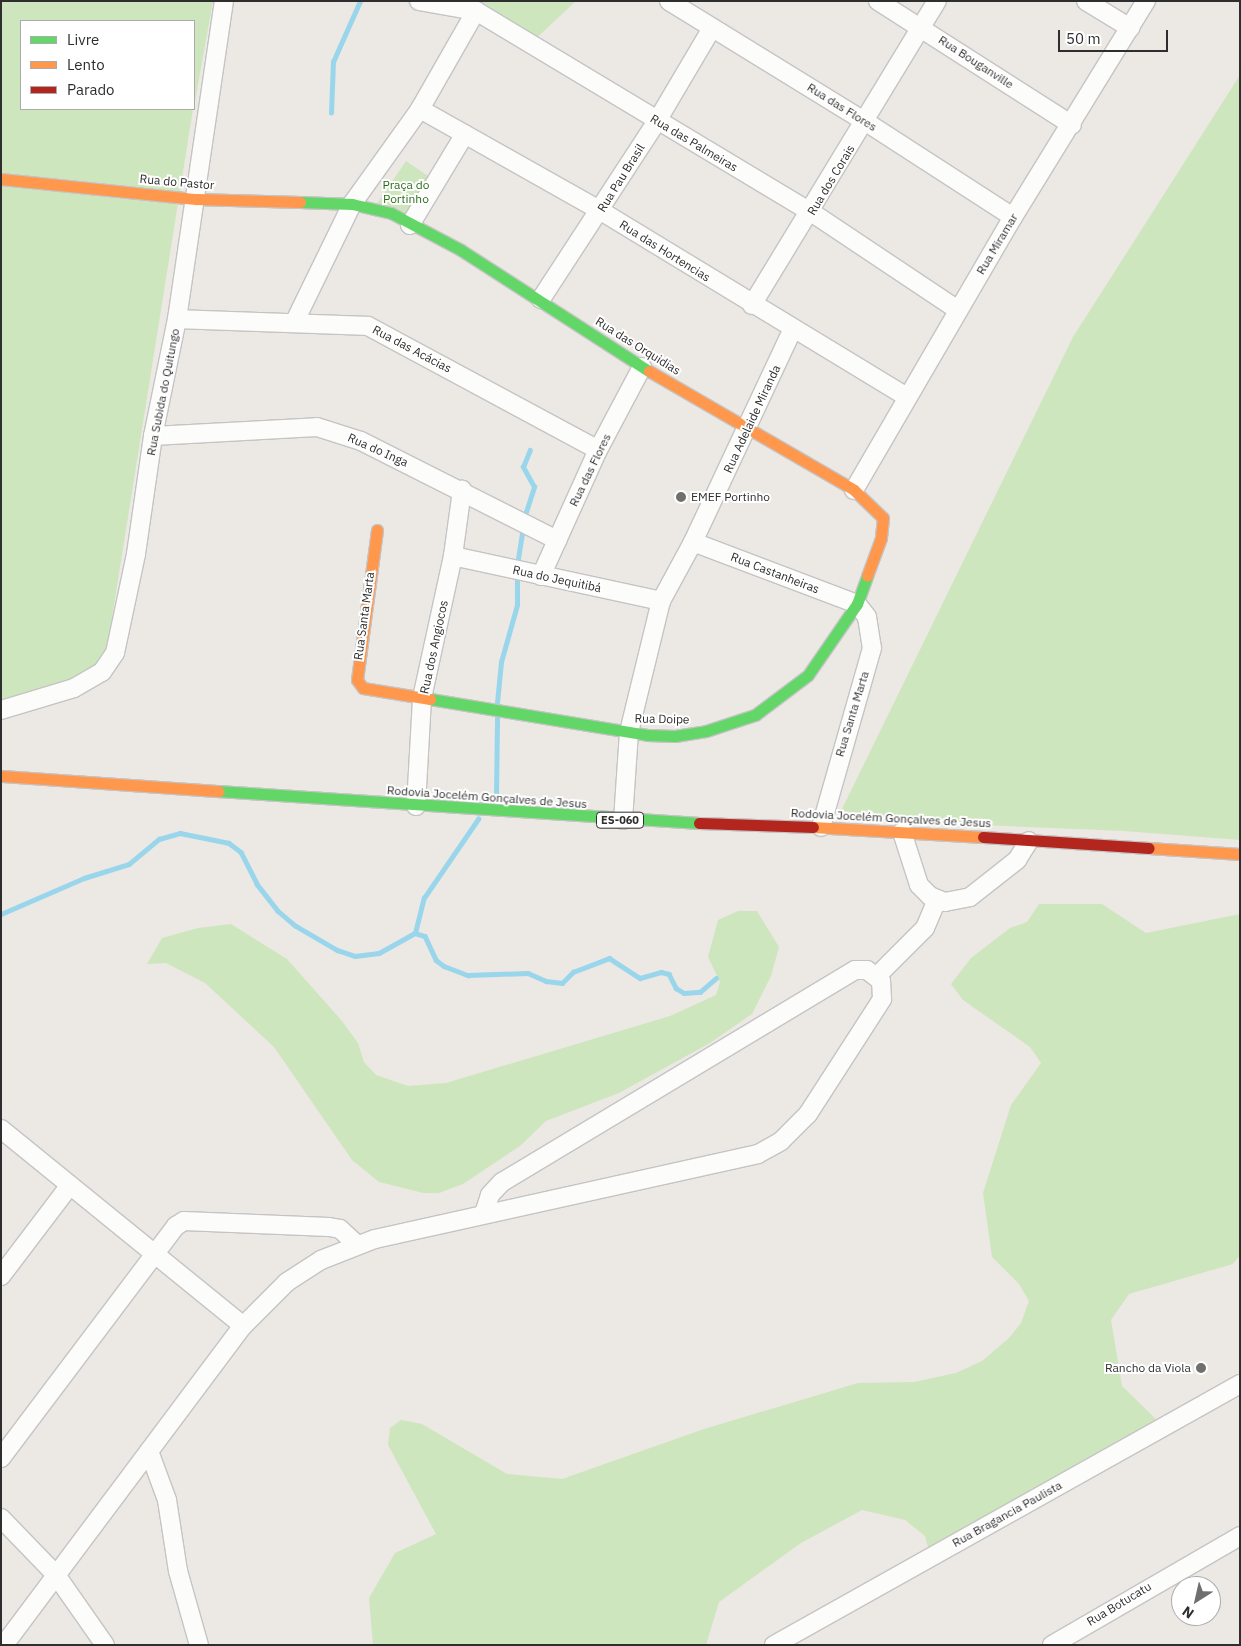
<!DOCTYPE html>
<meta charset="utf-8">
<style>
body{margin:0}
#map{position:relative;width:1241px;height:1646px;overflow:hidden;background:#ece8e4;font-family:"IBM Plex Sans",sans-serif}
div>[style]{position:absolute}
.green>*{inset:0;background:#cee6be;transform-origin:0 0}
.stream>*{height:4.5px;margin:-2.25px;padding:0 2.25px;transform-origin:2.25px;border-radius:2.25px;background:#99d6ec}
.roads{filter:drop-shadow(1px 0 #c5c4c5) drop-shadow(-1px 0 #c5c4c5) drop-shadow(0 1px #c5c4c5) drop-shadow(0 -1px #c5c4c5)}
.street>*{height:18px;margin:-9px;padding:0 9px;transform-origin:9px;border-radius:9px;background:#fcfcfb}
.fast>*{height:11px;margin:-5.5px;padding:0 5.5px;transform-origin:5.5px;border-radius:5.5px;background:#63d668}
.slow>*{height:11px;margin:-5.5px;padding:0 5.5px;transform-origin:5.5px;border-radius:5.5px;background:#ff974d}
.jam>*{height:11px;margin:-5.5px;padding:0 5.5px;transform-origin:5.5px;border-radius:5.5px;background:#b3261e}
.dots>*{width:14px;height:14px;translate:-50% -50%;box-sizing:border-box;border:2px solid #fff;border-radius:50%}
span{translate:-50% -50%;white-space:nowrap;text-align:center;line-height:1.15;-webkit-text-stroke:4px #fff;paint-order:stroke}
.shield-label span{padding:1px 4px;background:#fff;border:1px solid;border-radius:4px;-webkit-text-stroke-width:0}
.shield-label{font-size:11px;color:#2e2e2e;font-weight:700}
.street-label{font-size:12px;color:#2e2e2e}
.park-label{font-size:12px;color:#2c6e1b}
.poi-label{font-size:12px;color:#2e2e2e}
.left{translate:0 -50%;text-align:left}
.right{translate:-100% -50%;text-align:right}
.frame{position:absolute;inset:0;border:2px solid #2e2e2e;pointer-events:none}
.legend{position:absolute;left:20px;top:20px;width:175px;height:90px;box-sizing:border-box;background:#fff;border:1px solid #ababab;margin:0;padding:6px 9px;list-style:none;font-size:15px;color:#2e2e2e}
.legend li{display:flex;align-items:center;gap:10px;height:25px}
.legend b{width:25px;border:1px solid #ababab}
.north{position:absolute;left:1171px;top:1576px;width:50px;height:50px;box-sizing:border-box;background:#fff;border:1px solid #ababab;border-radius:50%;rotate:215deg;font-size:14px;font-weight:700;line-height:20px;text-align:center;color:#2e2e2e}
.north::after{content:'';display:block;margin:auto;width:18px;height:22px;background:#706f6e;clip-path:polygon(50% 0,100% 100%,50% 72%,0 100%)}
.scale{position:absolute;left:1058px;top:30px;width:110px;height:22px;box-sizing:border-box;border:2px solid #2e2e2e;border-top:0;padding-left:6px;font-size:15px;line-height:18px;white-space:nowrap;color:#2e2e2e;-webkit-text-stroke:4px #fff;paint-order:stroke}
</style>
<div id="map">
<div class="green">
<div style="clip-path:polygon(1px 1px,213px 1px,194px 107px,194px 21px,21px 21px,21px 109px,193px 109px,103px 674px,1px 704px)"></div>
<div style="clip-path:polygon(476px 1px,576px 1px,530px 44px)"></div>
<div style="clip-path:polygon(1240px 75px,1240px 840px,1124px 831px,982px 825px,841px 811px,1073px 337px)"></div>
<div style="left:406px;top:161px;width:29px;height:51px;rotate:34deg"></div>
<div style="clip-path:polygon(1039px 904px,1102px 904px,1146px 933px,1240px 914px,1240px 1255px,1233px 1264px,1129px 1294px,1111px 1320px,1122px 1386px,1164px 1427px,930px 1554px,925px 1536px,905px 1520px,862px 1510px,801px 1543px,719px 1602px,706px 1645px,373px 1645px,369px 1598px,395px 1553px,436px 1534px,388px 1445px,390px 1428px,401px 1420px,422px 1424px,507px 1474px,562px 1479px,704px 1429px,858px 1383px,914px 1382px,956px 1373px,982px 1361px,1009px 1338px,1021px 1323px,1029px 1301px,1019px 1284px,992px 1257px,983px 1193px,1011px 1105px,1041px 1063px,1030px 1047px,963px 1000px,951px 984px,971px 958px,1010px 928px,1027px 922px)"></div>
<div style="clip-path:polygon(738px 911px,757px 911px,779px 947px,771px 976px,752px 1014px,710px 1043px,619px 1093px,546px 1121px,520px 1146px,463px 1184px,439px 1193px,423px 1193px,379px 1182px,352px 1160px,274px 1047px,205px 983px,166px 963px,147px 964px,162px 938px,198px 928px,231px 924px,287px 959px,342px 1021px,358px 1043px,364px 1062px,376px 1075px,408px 1086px,446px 1083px,670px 1016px,716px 995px,720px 982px,708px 957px,718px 920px)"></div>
</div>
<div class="stream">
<div style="left:331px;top:113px;width:51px;rotate:-87.8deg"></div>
<div style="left:333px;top:62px;width:67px;rotate:-66.1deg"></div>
<div style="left:524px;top:518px;width:33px;rotate:-72deg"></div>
<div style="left:534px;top:487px;width:23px;rotate:-119deg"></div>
<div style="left:523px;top:467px;width:18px;rotate:-68deg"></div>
<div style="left:517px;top:565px;width:37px;rotate:-81deg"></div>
<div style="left:497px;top:703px;width:41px;rotate:-84.4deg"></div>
<div style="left:501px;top:662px;width:59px;rotate:-74.3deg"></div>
<div style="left:517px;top:605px;width:32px;rotate:-90deg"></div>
<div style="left:491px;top:801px;width:9px;rotate:-54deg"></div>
<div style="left:496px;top:794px;width:76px;rotate:-89.2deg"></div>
<div style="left:1px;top:914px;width:90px;rotate:-23.4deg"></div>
<div style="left:84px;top:878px;width:47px;rotate:-17.3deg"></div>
<div style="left:129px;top:864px;width:39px;rotate:-40deg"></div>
<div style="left:159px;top:839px;width:22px;rotate:-16deg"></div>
<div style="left:180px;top:833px;width:50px;rotate:11.5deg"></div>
<div style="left:229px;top:843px;width:15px;rotate:37deg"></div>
<div style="left:241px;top:852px;width:36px;rotate:63deg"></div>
<div style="left:257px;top:884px;width:34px;rotate:52deg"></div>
<div style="left:278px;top:911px;width:23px;rotate:40deg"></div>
<div style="left:296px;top:926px;width:48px;rotate:30.3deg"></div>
<div style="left:337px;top:950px;width:19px;rotate:18deg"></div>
<div style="left:355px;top:956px;width:24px;rotate:-7deg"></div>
<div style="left:379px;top:953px;width:41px;rotate:-29.1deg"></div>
<div style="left:415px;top:933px;width:10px;rotate:17deg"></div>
<div style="left:425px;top:936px;width:26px;rotate:65deg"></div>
<div style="left:436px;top:960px;width:10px;rotate:37deg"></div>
<div style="left:444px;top:966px;width:26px;rotate:21deg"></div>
<div style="left:468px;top:975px;width:60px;rotate:-1.9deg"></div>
<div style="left:528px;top:973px;width:20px;rotate:24deg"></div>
<div style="left:546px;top:981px;width:16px;rotate:7deg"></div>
<div style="left:562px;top:983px;width:16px;rotate:-45deg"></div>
<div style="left:573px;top:972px;width:39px;rotate:-21deg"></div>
<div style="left:609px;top:958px;width:37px;rotate:33deg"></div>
<div style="left:640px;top:978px;width:22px;rotate:-16deg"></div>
<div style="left:661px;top:972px;width:8px;rotate:14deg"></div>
<div style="left:669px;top:974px;width:16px;rotate:63deg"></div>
<div style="left:676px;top:988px;width:9px;rotate:32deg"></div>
<div style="left:684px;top:993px;width:16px;rotate:-4deg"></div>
<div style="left:700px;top:992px;width:21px;rotate:-41deg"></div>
<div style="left:415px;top:933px;width:36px;rotate:-76deg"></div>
<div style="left:424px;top:898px;width:96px;rotate:-55.6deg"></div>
</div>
<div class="roads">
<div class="street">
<div style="left:419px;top:1px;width:58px;rotate:10deg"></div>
<div style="left:476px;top:11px;width:391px;rotate:31deg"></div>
<div style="left:811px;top:212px;width:177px;rotate:33.7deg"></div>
<div style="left:669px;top:1px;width:231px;rotate:31.6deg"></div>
<div style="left:866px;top:122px;width:175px;rotate:32.9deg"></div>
<div style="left:878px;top:1px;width:230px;rotate:32.6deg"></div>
<div style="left:1086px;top:1px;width:52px;rotate:31.5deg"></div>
<div style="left:420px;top:109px;width:208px;rotate:29.4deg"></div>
<div style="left:601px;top:211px;width:358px;rotate:31.3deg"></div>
<div style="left:410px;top:225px;width:106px;rotate:-58.9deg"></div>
<div style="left:541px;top:299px;width:212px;rotate:-56.9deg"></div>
<div style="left:657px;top:121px;width:108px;rotate:-59.4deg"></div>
<div style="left:752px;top:305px;width:356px;rotate:-58.7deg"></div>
<div style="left:177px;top:319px;width:191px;rotate:2.1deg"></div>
<div style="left:368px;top:326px;width:261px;rotate:28.3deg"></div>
<div style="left:295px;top:321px;width:130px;rotate:-64deg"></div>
<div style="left:352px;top:204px;width:117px;rotate:-54.4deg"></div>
<div style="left:420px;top:109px;width:113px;rotate:-60.3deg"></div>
<div style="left:153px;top:436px;width:164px;rotate:-3.1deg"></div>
<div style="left:317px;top:427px;width:46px;rotate:17.7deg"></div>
<div style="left:361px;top:441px;width:220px;rotate:26.8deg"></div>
<div style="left:854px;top:490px;width:316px;rotate:-59.8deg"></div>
<div style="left:1013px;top:217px;width:254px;rotate:-58.4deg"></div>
<div style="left:693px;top:542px;width:175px;rotate:20.7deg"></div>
<div style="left:857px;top:604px;width:16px;rotate:52deg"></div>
<div style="left:867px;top:617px;width:31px;rotate:81deg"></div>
<div style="left:872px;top:648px;width:186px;rotate:105.9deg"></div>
<div style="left:453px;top:556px;width:213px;rotate:12.2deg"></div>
<div style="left:541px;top:576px;width:138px;rotate:-65.7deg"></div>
<div style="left:598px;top:450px;width:94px;rotate:-62.1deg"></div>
<div style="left:1px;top:710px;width:76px;rotate:-16.8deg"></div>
<div style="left:74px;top:688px;width:32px;rotate:-30deg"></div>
<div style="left:102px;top:672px;width:23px;rotate:-56deg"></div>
<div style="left:115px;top:653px;width:101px;rotate:-78deg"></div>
<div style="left:136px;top:554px;width:119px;rotate:-81.8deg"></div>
<div style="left:153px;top:436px;width:119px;rotate:-78.4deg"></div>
<div style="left:177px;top:319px;width:321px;rotate:-81.6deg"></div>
<div style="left:416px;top:806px;width:108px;rotate:-86.8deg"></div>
<div style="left:422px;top:698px;width:145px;rotate:-77.7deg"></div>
<div style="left:453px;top:556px;width:67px;rotate:-82.2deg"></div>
<div style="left:623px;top:820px;width:88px;rotate:-86.1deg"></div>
<div style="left:629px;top:732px;width:135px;rotate:-76.3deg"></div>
<div style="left:661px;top:601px;width:67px;rotate:-61.5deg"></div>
<div style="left:693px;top:542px;width:233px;rotate:-64.9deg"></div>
<div style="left:902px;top:832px;width:56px;rotate:72.2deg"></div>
<div style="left:919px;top:885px;width:16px;rotate:45deg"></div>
<div style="left:930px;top:896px;width:16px;rotate:22deg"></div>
<div style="left:945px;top:902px;width:25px;rotate:-11deg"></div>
<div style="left:970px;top:897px;width:60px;rotate:-38.2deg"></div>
<div style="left:1017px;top:860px;width:22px;rotate:-58deg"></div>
<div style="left:877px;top:976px;width:68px;rotate:-45deg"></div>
<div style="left:925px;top:928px;width:30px;rotate:-67deg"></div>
<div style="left:1px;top:1129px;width:312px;rotate:39.1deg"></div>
<div style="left:1px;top:1276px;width:114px;rotate:-52.8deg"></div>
<div style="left:149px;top:1451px;width:52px;rotate:69.8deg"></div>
<div style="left:167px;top:1500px;width:72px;rotate:81.2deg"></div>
<div style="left:178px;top:1571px;width:77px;rotate:74.2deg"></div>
<div style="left:1px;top:1458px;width:291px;rotate:-53deg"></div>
<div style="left:176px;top:1226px;width:9px;rotate:-32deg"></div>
<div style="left:184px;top:1221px;width:145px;rotate:2.4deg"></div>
<div style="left:329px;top:1227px;width:11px;rotate:10deg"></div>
<div style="left:340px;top:1229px;width:23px;rotate:43deg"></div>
<div style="left:1px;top:1518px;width:79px;rotate:46deg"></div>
<div style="left:56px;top:1575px;width:85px;rotate:55deg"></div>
<div style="left:4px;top:1645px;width:399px;rotate:-53.2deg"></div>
<div style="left:243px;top:1326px;width:62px;rotate:-45deg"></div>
<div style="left:287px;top:1282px;width:40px;rotate:-32.9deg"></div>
<div style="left:321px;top:1260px;width:58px;rotate:-21.3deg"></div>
<div style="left:375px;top:1239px;width:392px;rotate:-12.5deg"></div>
<div style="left:758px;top:1154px;width:26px;rotate:-29deg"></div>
<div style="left:781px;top:1141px;width:38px;rotate:-45deg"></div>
<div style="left:808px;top:1114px;width:137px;rotate:-57.2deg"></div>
<div style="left:882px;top:999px;width:18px;rotate:-93deg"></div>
<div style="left:881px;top:981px;width:18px;rotate:-142deg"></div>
<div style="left:867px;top:970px;width:12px;rotate:180deg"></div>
<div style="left:855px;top:970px;width:412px;rotate:149deg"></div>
<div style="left:502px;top:1182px;width:18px;rotate:133deg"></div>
<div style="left:490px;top:1195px;width:19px;rotate:108deg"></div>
<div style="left:774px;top:1645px;width:534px;rotate:-29.25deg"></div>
<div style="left:1052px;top:1645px;width:217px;rotate:-30.1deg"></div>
</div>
<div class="fast">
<div style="left:300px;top:202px;width:52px;rotate:2.2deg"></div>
<div style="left:352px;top:204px;width:40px;rotate:13deg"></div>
<div style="left:391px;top:213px;width:79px;rotate:27.9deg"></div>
<div style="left:461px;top:250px;width:224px;rotate:32.8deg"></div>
<div style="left:430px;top:699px;width:220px;rotate:9.4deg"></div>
<div style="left:647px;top:735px;width:28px;rotate:2deg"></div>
<div style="left:675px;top:736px;width:31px;rotate:-9deg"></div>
<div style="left:706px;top:731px;width:52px;rotate:-18.1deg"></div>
<div style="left:755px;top:715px;width:66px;rotate:-37deg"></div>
<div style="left:808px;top:675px;width:86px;rotate:-55.4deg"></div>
<div style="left:857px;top:604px;width:30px;rotate:-70deg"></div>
<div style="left:218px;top:791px;width:482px;rotate:3.8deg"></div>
</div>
<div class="slow">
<div style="left:1px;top:179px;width:196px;rotate:5.9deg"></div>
<div style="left:196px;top:199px;width:104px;rotate:1.7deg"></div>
<div style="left:649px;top:371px;width:237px;rotate:30.1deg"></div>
<div style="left:854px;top:490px;width:40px;rotate:44deg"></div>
<div style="left:883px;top:518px;width:20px;rotate:96deg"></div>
<div style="left:881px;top:538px;width:40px;rotate:110.2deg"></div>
<div style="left:377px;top:530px;width:151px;rotate:97.6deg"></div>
<div style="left:357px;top:680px;width:10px;rotate:53deg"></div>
<div style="left:363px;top:688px;width:68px;rotate:9.3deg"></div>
<div style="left:1px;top:776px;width:218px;rotate:4deg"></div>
<div style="left:813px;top:827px;width:170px;rotate:3.4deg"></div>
<div style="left:1149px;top:848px;width:91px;rotate:3.8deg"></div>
</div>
<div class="jam">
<div style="left:699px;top:823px;width:114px;rotate:2deg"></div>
<div style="left:983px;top:837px;width:166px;rotate:3.8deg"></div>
</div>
</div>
<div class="dots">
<div style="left:681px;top:497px;background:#706f6e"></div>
<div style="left:1201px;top:1368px;background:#706f6e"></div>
</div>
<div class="shield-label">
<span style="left:620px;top:820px">ES-060</span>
</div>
<div class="street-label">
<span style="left:976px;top:62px;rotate:33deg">Rua Bouganville</span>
<span style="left:842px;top:107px;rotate:32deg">Rua das Flores</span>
<span style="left:694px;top:143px;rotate:31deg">Rua das Palmeiras</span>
<span style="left:621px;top:178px;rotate:-58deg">Rua Pau Brasil</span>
<span style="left:831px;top:180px;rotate:-59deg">Rua dos Corais</span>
<span style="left:177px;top:182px;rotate:5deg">Rua do Pastor</span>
<span style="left:997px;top:244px;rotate:-59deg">Rua Miramar</span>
<span style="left:665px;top:251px;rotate:32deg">Rua das Hortencias</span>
<span style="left:638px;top:346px;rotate:32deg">Rua das Orquidias</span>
<span style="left:412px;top:349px;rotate:28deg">Rua das Acácias</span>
<span style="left:163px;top:392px;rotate:-79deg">Rua Subida do Quitungo</span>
<span style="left:752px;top:419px;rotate:-65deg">Rua Adelaide Miranda</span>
<span style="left:378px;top:450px;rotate:24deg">Rua do Inga</span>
<span style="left:590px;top:470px;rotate:-64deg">Rua das Flores</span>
<span style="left:775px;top:573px;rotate:21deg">Rua Castanheiras</span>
<span style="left:557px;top:579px;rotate:12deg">Rua do Jequitibá</span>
<span style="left:364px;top:616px;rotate:-82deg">Rua Santa Marta</span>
<span style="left:434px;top:647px;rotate:-78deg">Rua dos Angiocos</span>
<span style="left:852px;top:714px;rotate:-73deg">Rua Santa Marta</span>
<span style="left:662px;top:719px;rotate:1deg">Rua Doipe</span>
<span style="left:487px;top:797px;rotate:4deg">Rodovia Jocelém Gonçalves de Jesus</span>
<span style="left:891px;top:818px;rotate:3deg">Rodovia Jocelém Gonçalves de Jesus</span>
<span style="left:1007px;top:1514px;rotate:-29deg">Rua Bragancia Paulista</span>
<span style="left:1119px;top:1604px;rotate:-31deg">Rua Botucatu</span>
</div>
<div class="park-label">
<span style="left:406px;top:192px">Praça do<br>Portinho</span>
</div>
<div class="poi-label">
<span class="left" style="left:691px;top:497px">EMEF Portinho</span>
<span class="right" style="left:1191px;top:1368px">Rancho da Viola</span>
</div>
<div class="frame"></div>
<ul class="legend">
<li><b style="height:6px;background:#63d668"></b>Livre</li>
<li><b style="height:6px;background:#ff974d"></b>Lento</li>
<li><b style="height:6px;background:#b3261e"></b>Parado</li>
</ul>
<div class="north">N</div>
<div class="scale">50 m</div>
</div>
